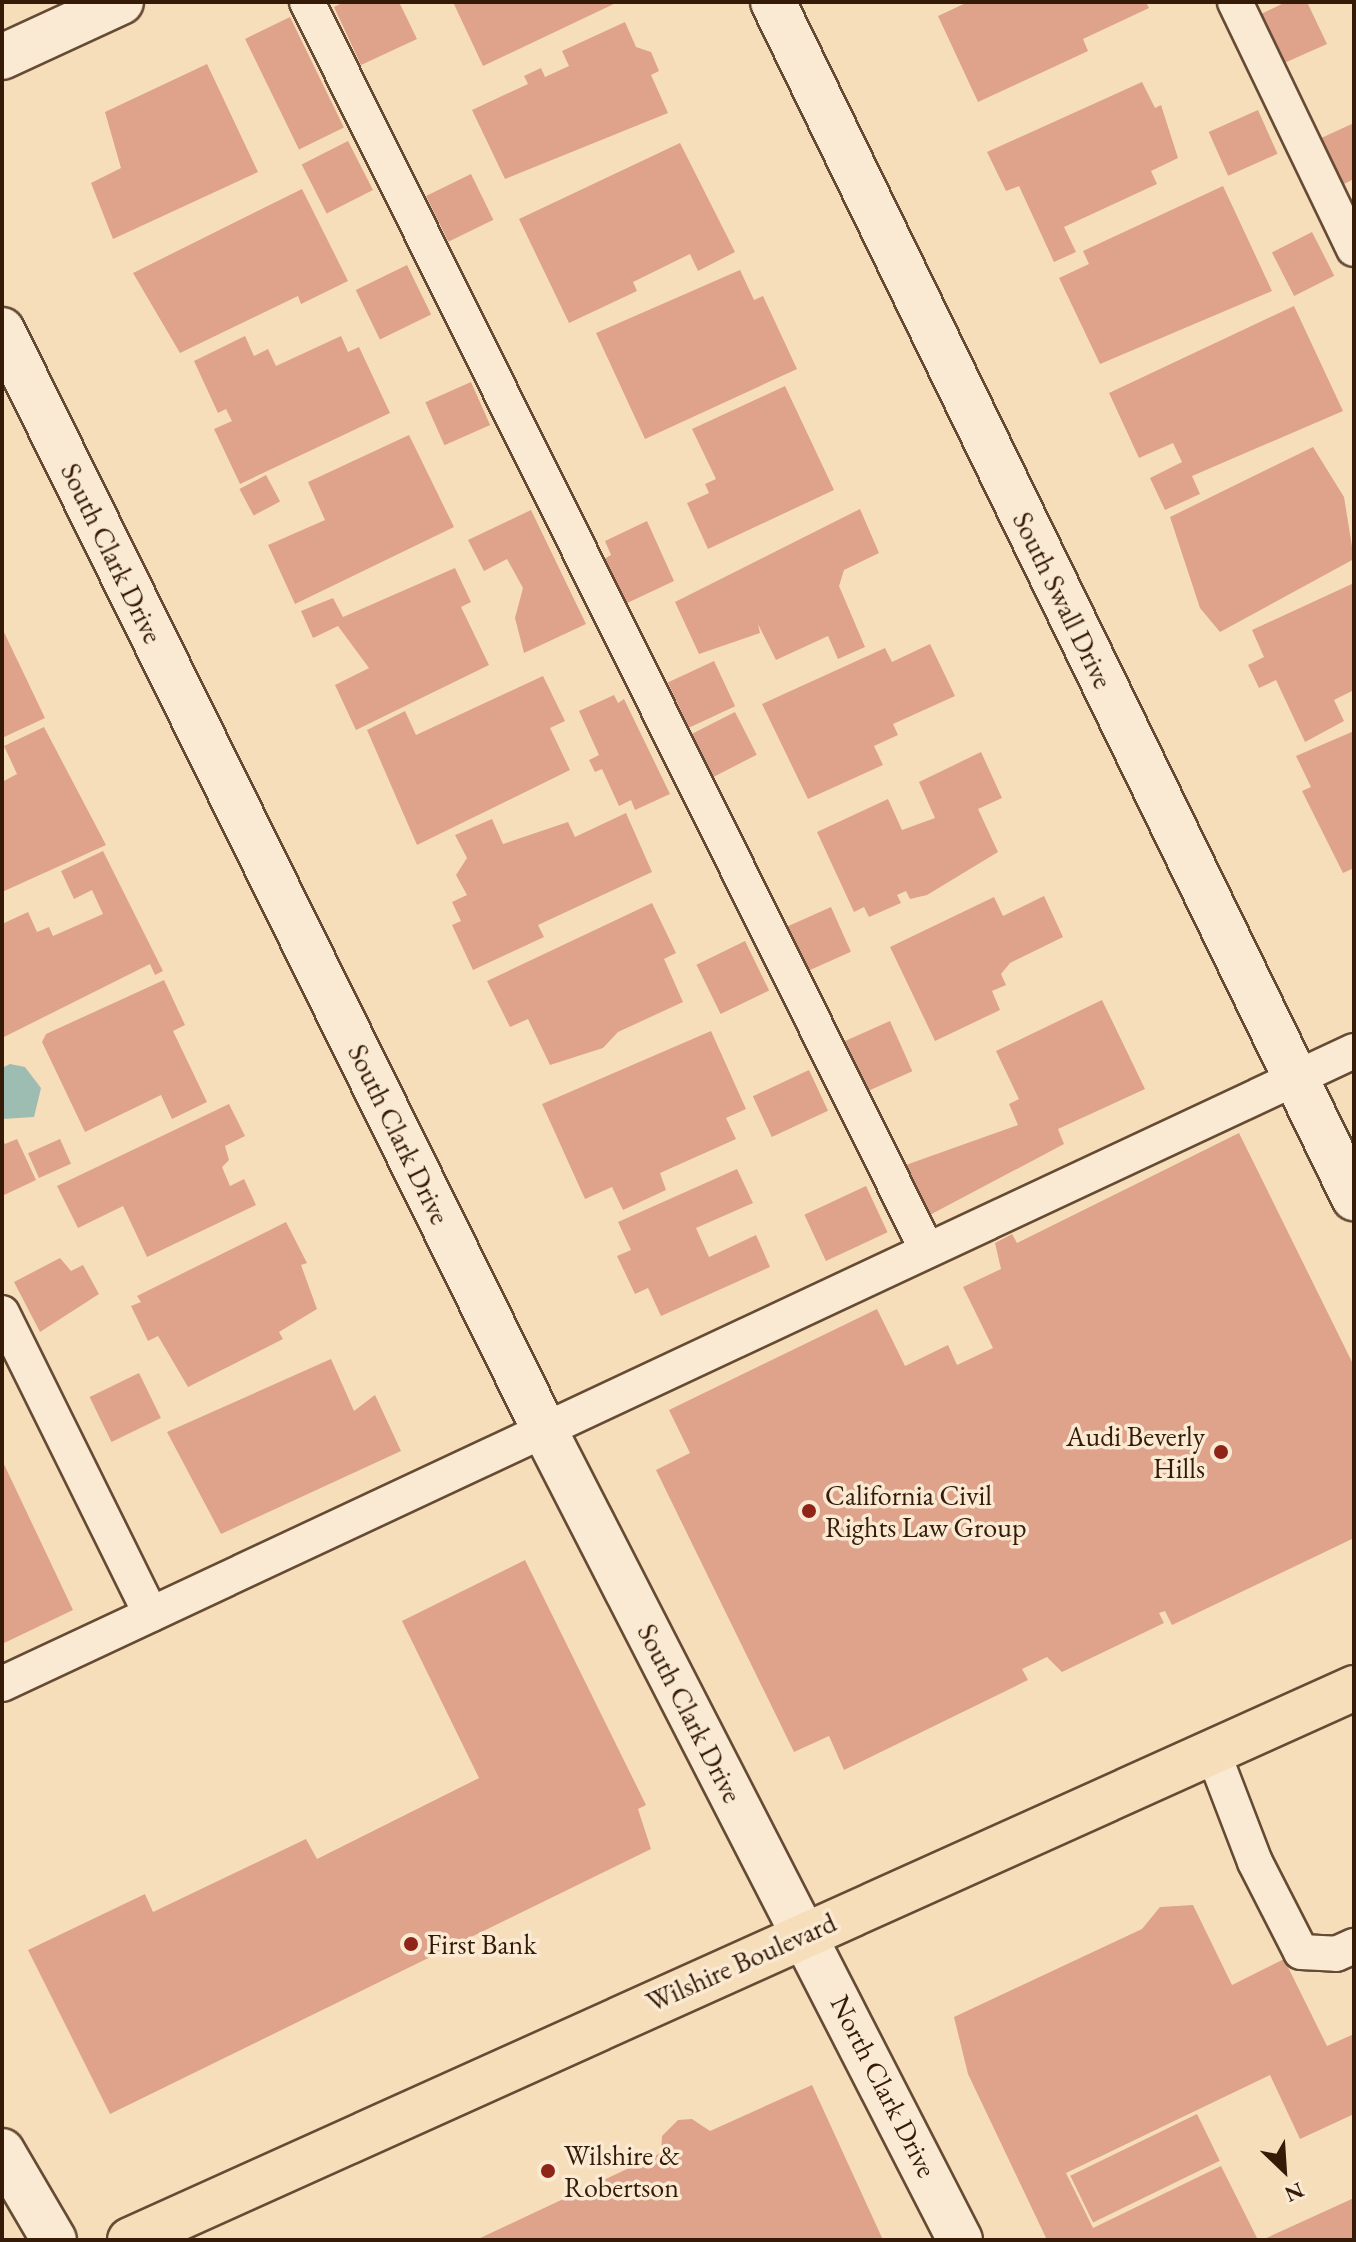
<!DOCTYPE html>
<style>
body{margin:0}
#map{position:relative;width:1356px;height:2242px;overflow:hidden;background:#f7debb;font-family:"EB Garamond",serif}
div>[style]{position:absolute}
.water>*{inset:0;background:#9dbcb2}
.building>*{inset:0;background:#dea38a;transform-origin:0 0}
.roads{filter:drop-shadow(2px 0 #664b34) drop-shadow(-2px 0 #664b34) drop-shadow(0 2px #664b34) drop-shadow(0 -2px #664b34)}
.lane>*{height:34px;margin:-17px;padding:0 17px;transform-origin:17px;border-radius:17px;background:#faead3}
.street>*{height:44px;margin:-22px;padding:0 22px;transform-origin:22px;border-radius:22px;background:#faead3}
.secondary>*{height:44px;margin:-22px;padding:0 22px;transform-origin:22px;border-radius:22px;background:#faead3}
.primary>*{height:44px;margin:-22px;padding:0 22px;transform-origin:22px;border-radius:22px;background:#f7debb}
.dots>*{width:22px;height:22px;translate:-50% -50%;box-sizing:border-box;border:4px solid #faead3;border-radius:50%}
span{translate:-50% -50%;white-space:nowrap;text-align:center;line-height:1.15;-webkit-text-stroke:7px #faead3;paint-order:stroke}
.street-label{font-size:28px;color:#351a07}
.poi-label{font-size:28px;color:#351a07}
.right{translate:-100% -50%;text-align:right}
.left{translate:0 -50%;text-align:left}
.frame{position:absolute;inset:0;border:4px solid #351a07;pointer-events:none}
.north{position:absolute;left:1244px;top:2130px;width:80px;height:80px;-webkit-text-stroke:6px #faead3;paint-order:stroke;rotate:155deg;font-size:22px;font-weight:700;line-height:32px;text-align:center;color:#351a07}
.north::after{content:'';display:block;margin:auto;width:28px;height:36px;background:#351a07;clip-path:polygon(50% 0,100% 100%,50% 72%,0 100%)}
</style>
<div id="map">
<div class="water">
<div style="clip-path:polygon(10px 1064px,25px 1067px,41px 1088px,34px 1117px,2px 1119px,2px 1068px)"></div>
</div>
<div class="building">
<div style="clip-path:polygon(344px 2px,399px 2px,417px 39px,361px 65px,334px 7px)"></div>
<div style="clip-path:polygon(453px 2px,618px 2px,483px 66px)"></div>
<div style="clip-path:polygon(968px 2px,1146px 2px,1149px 8px,1083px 39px,1088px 51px,978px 102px,938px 16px)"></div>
<div style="clip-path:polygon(1286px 2px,1307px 2px,1327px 44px,1282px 64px,1259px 15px)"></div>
<div style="left:290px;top:17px;width:123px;height:50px;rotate:64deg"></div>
<div style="clip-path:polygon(625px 22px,636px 47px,651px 52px,659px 71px,651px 75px,668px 113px,505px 179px,472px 110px,528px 84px,524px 76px,541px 68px,545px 77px,569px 66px,562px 51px)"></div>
<div style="clip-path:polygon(207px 64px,258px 172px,113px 239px,91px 183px,121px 168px,105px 112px)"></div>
<div style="clip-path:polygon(1142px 82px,1155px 108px,1161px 105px,1178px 158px,1151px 171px,1157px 184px,1064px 227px,1076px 252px,1054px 262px,1019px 186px,1006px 191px,987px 152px)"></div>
<div style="left:1258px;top:110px;width:48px;height:54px;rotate:66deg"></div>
<div style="clip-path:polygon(1354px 123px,1354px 179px,1340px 186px,1319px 139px)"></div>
<div style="left:348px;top:141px;width:55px;height:52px;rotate:63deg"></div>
<div style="clip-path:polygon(680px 143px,735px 252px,698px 271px,690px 254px,633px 282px,637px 291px,569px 323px,519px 219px)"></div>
<div style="left:471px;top:174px;width:51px;height:50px;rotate:64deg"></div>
<div style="clip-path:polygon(1223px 186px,1272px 291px,1100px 364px,1059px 278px,1089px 264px,1083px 251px)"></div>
<div style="clip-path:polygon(302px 189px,348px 281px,301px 304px,298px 296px,180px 353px,133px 273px)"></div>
<div style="left:1312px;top:232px;width:49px;height:45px;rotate:63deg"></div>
<div style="left:407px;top:265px;width:55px;height:57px;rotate:64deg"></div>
<div style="clip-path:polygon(740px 270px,754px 300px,763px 296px,797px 369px,645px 439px,596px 333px)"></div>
<div style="clip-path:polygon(1294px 306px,1343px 411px,1192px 476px,1200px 494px,1165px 510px,1150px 478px,1182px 462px,1173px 443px,1139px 458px,1109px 393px)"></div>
<div style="clip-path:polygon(245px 336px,254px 356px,268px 349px,276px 366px,341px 336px,348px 352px,359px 347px,390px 413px,240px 484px,214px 429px,232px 421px,226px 409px,218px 413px,194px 361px)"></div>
<div style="left:471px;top:382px;width:47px;height:50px;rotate:66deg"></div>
<div style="clip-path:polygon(785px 386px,834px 490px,708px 549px,687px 503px,709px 493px,705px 484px,716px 479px,692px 429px)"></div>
<div style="clip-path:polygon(409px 435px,454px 527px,295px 604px,268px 545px,325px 520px,308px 482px)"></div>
<div style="clip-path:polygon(1313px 447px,1344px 497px,1354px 559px,1220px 632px,1200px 608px,1170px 517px)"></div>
<div style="left:266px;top:475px;width:30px;height:30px;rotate:62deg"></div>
<div style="clip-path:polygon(860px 509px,879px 553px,844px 570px,839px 586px,865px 647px,838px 659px,828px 636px,776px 660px,758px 624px,760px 633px,699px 654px,675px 602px)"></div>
<div style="clip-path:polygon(531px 510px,586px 624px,524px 653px,515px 618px,523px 588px,507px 559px,484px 571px,468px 540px)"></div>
<div style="clip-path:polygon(647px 521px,674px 581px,625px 604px,604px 559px,611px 555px,605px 541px)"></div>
<div style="clip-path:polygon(455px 568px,471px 602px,461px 607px,489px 665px,356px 730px,335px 685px,369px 668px,338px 626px,313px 638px,301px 611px,333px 598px,343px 617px)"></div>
<div style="clip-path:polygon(1354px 583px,1354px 690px,1334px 700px,1344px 721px,1305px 742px,1276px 680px,1259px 688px,1248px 665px,1264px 657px,1252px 630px)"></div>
<div style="clip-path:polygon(2px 628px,45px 718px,2px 738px)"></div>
<div style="clip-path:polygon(930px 644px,955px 696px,893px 724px,898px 735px,874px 746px,883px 765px,808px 799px,762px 704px,885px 648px,892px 662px)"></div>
<div style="left:714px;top:661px;width:50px;height:51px;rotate:65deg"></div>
<div style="clip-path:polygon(543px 676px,565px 721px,550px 728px,570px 770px,417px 845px,367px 730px,405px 711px,416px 735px)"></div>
<div style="clip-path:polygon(614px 695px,618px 703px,624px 699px,670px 794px,635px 810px,631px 800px,619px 806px,602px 769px,595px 772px,589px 760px,599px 755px,579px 711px)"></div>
<div style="left:735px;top:712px;width:48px;height:52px;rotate:63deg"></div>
<div style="clip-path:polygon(44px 727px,106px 845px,2px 892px,2px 782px,17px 774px,4px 746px)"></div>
<div style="clip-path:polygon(1354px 731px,1354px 868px,1343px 873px,1302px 791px,1311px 787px,1296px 756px)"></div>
<div style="clip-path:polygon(981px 752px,1002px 798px,978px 809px,998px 852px,927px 895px,910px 899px,906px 891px,897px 895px,901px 903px,869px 917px,864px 907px,854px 912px,817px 832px,888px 799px,902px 830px,935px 818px,919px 782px)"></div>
<div style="clip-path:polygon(626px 813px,652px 872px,538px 925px,544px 937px,473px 970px,452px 925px,461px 921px,452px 902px,467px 895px,456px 875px,467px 858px,455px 835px,492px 819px,503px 844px,568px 822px,575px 837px)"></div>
<div style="clip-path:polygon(103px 851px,163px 971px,155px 975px,150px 964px,2px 1038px,2px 924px,28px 912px,37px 932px,49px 927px,53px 936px,103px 914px,92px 890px,74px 899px,61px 871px)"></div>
<div style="clip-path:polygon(1044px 896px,1063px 937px,1010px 963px,1001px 974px,1006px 985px,992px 991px,1000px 1010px,935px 1041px,890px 947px,994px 897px,1003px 916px)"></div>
<div style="clip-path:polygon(652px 903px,676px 953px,664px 959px,683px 1002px,618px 1032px,603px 1048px,550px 1065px,528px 1019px,510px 1027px,487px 981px)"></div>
<div style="left:831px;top:907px;width:49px;height:49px;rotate:66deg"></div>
<div style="left:745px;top:941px;width:55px;height:54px;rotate:64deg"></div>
<div style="clip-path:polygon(164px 980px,185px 1025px,173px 1031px,207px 1102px,172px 1119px,161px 1095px,85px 1132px,42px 1042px,46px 1034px)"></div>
<div style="clip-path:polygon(1102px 1000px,1145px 1089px,1058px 1129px,1064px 1144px,926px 1217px,903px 1166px,1018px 1125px,1009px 1104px,1019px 1099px,996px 1051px)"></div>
<div style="left:890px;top:1021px;width:55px;height:51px;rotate:66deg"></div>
<div style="clip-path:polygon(711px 1031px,746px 1109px,726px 1118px,736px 1139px,660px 1173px,666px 1190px,623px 1210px,612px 1187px,585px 1199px,542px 1104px)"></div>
<div style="left:809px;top:1070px;width:45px;height:62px;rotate:65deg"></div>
<div style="clip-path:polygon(229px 1104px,245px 1136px,225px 1146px,229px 1160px,222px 1167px,230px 1186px,244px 1179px,256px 1205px,147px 1257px,123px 1206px,78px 1228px,57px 1186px)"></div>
<div style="clip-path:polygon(1239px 1133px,1354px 1366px,1354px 1538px,1172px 1625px,1165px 1611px,1159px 1613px,1164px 1623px,1062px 1672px,1047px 1657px,1022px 1669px,1028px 1680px,844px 1770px,829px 1736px,794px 1752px,656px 1470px,690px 1453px,669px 1410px,877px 1309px,905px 1366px,948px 1345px,957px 1365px,993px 1348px,963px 1287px,1001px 1269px,995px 1243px,1012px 1234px,1017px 1243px)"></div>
<div style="clip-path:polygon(2px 1138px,5px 1144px,17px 1139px,36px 1180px,2px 1196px)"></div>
<div style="left:60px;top:1139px;width:27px;height:35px;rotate:66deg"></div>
<div style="clip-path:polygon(737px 1169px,753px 1203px,696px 1228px,709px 1257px,756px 1235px,770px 1267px,661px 1316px,648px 1288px,635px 1294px,617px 1256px,631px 1250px,618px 1222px)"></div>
<div style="left:866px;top:1186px;width:51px;height:68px;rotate:65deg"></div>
<div style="clip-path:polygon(286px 1222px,307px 1263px,301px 1265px,317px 1309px,279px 1332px,283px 1339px,188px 1387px,158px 1336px,148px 1341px,131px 1306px,141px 1302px,137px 1296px)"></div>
<div style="clip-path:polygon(60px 1258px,71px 1271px,83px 1265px,99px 1294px,40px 1332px,14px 1282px)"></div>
<div style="clip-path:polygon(331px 1359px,354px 1411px,375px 1395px,401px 1451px,221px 1534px,167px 1432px)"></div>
<div style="left:139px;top:1373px;width:50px;height:55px;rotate:64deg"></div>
<div style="clip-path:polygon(2px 1460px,73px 1610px,2px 1644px)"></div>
<div style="clip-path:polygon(525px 1560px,646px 1805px,638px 1809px,651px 1849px,110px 2114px,28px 1950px,145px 1894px,153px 1912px,306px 1839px,317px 1859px,479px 1778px,402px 1621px)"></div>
<div style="clip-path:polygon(1193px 1905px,1232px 1985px,1284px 1959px,1327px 2046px,1354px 2034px,1354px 2114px,1300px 2139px,1270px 2075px,1066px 2173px,1093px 2228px,1221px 2166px,1258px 2240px,1047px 2240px,968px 2074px,954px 2017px,1142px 1929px,1160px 1907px)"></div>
<div style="clip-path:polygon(812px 2085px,883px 2240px,476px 2240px,661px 2153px,662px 2136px,678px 2120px,692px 2119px,710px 2131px)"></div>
<div style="left:1197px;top:2114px;width:52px;height:141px;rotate:64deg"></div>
<div style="clip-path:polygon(1354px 2198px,1354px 2240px,1262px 2240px)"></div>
</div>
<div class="roads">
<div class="lane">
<div style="left:307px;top:2px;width:1394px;rotate:63.58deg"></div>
<div style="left:1235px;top:2px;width:274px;rotate:64.3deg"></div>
<div style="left:2px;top:1313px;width:336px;rotate:63.7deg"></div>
<div style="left:2px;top:1684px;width:1493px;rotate:-25.09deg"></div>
<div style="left:1212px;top:1750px;width:120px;rotate:69deg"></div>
<div style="left:1255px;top:1862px;width:101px;rotate:62.9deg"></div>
<div style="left:1301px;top:1952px;width:35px;rotate:3deg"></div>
<div style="left:1336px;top:1954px;width:20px;rotate:-24deg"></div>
</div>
<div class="street">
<div style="left:773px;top:2px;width:1330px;rotate:64.09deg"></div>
<div style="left:2px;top:57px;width:131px;rotate:-24.8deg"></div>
<div style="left:2px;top:330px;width:1228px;rotate:63.75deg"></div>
<div style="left:545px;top:1431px;width:909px;rotate:62.84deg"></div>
</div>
<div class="secondary">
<div style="left:2px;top:2151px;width:103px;rotate:59.7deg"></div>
</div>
<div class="primary">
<div style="left:130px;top:2240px;width:1343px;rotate:-24.27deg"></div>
</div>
</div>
<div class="dots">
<div style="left:1221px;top:1452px;background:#8f2418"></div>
<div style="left:809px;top:1511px;background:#8f2418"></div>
<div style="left:411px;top:1944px;background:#8f2418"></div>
<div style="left:548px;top:2171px;background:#8f2418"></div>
</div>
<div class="street-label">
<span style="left:112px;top:553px;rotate:64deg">South Clark Drive</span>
<span style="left:1063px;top:600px;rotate:64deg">South Swall Drive</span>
<span style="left:399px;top:1134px;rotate:64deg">South Clark Drive</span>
<span style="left:690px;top:1713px;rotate:63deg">South Clark Drive</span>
<span style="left:741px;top:1962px;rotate:-24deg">Wilshire Boulevard</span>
<span style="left:884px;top:2086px;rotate:63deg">North Clark Drive</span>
</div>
<div class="poi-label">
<span class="right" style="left:1205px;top:1452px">Audi Beverly<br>Hills</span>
<span class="left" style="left:825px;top:1511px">California Civil<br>Rights Law Group</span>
<span class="left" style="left:427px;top:1944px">First Bank</span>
<span class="left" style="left:564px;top:2171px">Wilshire &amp;<br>Robertson</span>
</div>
<div class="frame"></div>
<div class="north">N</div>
</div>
